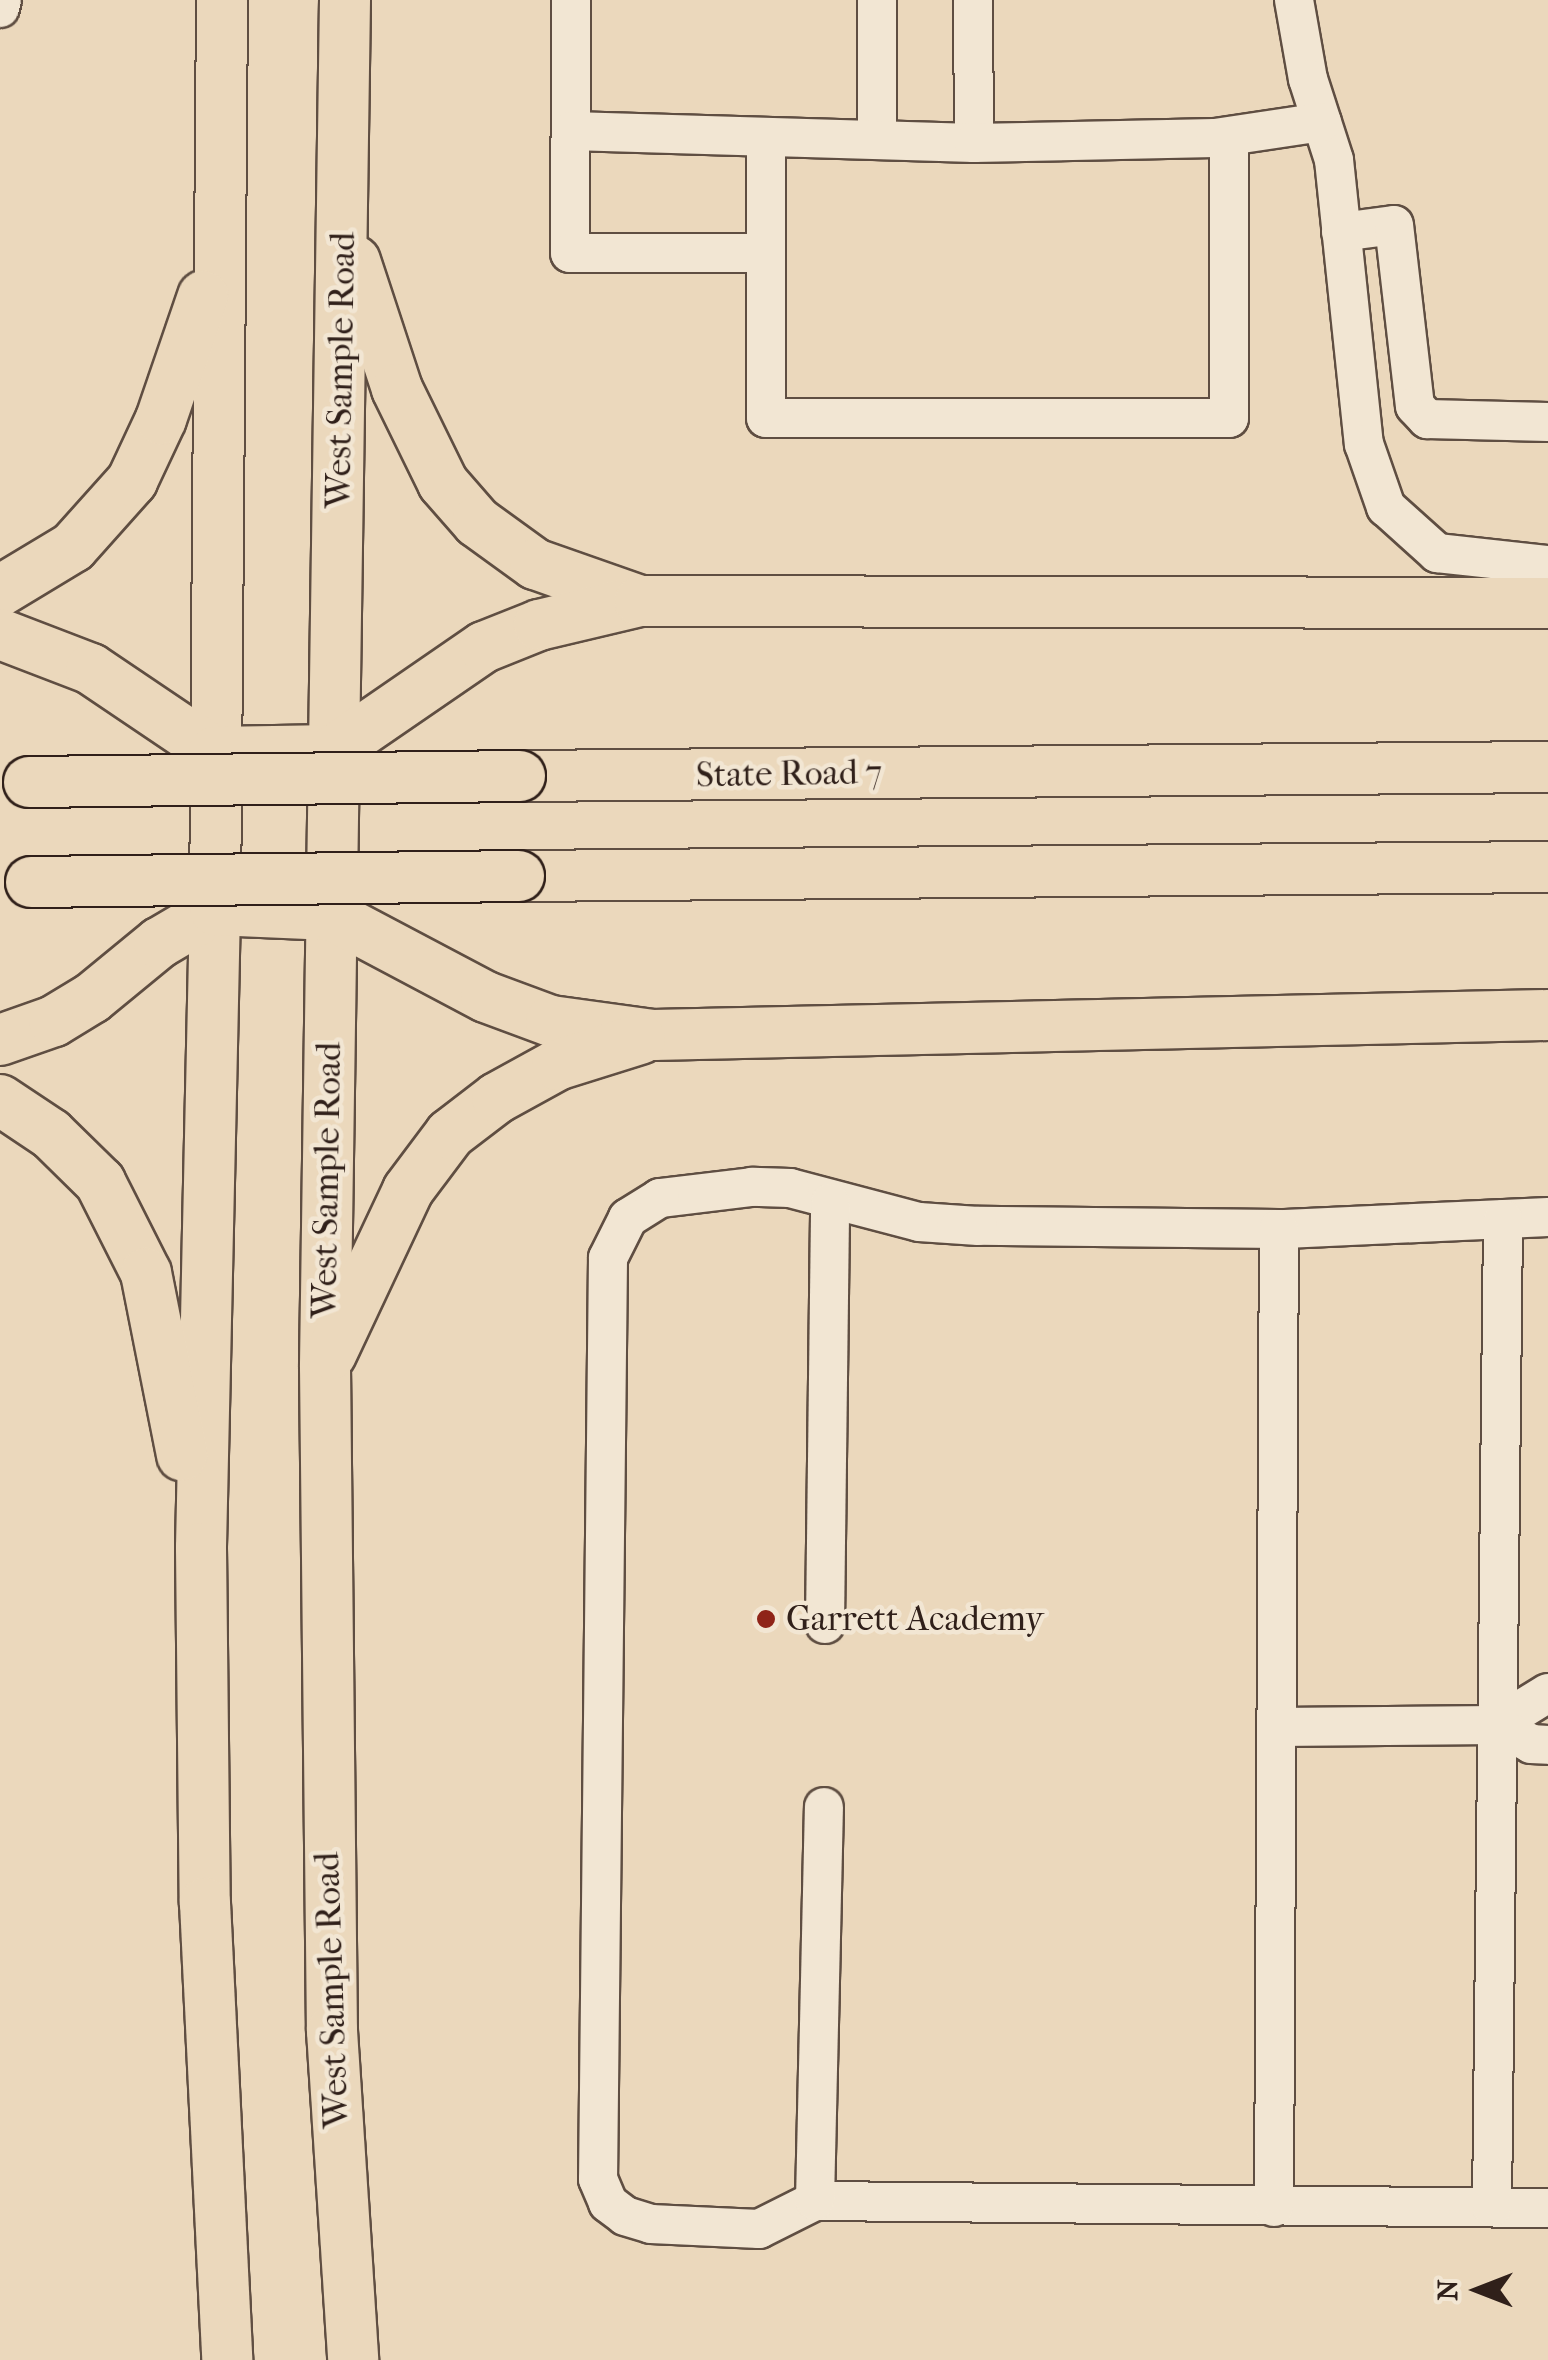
<!DOCTYPE html>
<style>
body{margin:0}
#map{position:relative;width:1548px;height:2360px;overflow:hidden;background:#ebd8bc;font-family:"IM FELL French Canon",serif}
div>[style]{position:absolute}
.roads{filter:drop-shadow(2px 0 #5f4e42) drop-shadow(-2px 0 #5f4e42) drop-shadow(0 2px #5f4e42) drop-shadow(0 -2px #5f4e42)}
.minor>*{height:38px;margin:-19px;padding:0 19px;transform-origin:19px;border-radius:19px;background:#f2e6d3}
.major>*{height:50px;margin:-25px;padding:0 25px;transform-origin:25px;border-radius:25px;background:#ebd8bc}
.bridges{filter:drop-shadow(2px 0 #30201a) drop-shadow(-2px 0 #30201a) drop-shadow(0 2px #30201a) drop-shadow(0 -2px #30201a)}
.major-bridge>*{height:50px;margin:-25px;padding:0 25px;transform-origin:25px;border-radius:25px;background:#ebd8bc}
.dots>*{width:28px;height:28px;translate:-50% -50%;box-sizing:border-box;border:5px solid #f2e6d3;border-radius:50%}
span{translate:-50% -50%;white-space:nowrap;text-align:center;line-height:1.15;-webkit-text-stroke:9px #f2e6d3;paint-order:stroke}
.street-label{font-size:35px;color:#30201a}
.poi-label{font-size:35px;color:#30201a}
.left{translate:0 -50%;text-align:left}
.north{position:absolute;left:1428px;top:2240px;width:100px;height:100px;-webkit-text-stroke:8px #f2e6d3;paint-order:stroke;rotate:270deg;font-size:28px;font-weight:700;line-height:40px;text-align:center;color:#30201a}
.north::after{content:'';display:block;margin:auto;width:35px;height:45px;background:#30201a;clip-path:polygon(50% 0,100% 100%,50% 72%,0 100%)}
</style>
<div id="map">
<div class="roads">
<div class="minor">
<div style="left:571px;top:0;width:253px;rotate:90.2deg"></div>
<div style="left:570px;top:253px;width:196px"></div>
<div style="left:877px;top:0;width:140px;rotate:90deg"></div>
<div style="left:973px;top:0;width:143px;rotate:89.6deg"></div>
<div style="left:1294px;top:0;width:80px;rotate:80deg"></div>
<div style="left:1308px;top:79px;width:85px;rotate:72.2deg"></div>
<div style="left:1334px;top:160px;width:286px;rotate:84deg"></div>
<div style="left:1364px;top:444px;width:67px;rotate:70.8deg"></div>
<div style="left:1386px;top:507px;width:69px;rotate:42deg"></div>
<div style="left:1437px;top:553px;width:112px;rotate:6.2deg"></div>
<div style="left:0;top:8px;width:8px;rotate:-76deg"></div>
<div style="left:571px;top:131px;width:403px;rotate:1.7deg"></div>
<div style="left:974px;top:143px;width:241px;rotate:-1.2deg"></div>
<div style="left:1215px;top:138px;width:108px;rotate:-8.5deg"></div>
<div style="left:766px;top:137px;width:281px;rotate:90deg"></div>
<div style="left:766px;top:418px;width:463px"></div>
<div style="left:1229px;top:418px;width:281px;rotate:-90deg"></div>
<div style="left:1341px;top:232px;width:53px;rotate:-7.5deg"></div>
<div style="left:1394px;top:225px;width:182px;rotate:83.4deg"></div>
<div style="left:1415px;top:406px;width:18px;rotate:47deg"></div>
<div style="left:1427px;top:419px;width:121px;rotate:1.4deg"></div>
<div style="left:1548px;top:1217px;width:269px;rotate:177.4deg"></div>
<div style="left:1279px;top:1229px;width:301px;rotate:-179.4deg"></div>
<div style="left:978px;top:1226px;width:59px;rotate:-176.1deg"></div>
<div style="left:919px;top:1222px;width:133px;rotate:-165.2deg"></div>
<div style="left:790px;top:1188px;width:38px;rotate:-178deg"></div>
<div style="left:752px;top:1187px;width:93px;rotate:173.2deg"></div>
<div style="left:660px;top:1198px;width:38px;rotate:148deg"></div>
<div style="left:628px;top:1218px;width:45px;rotate:116.6deg"></div>
<div style="left:608px;top:1258px;width:921px;rotate:90.62deg"></div>
<div style="left:598px;top:2179px;width:26px;rotate:67deg"></div>
<div style="left:608px;top:2203px;width:21px;rotate:37deg"></div>
<div style="left:625px;top:2216px;width:27px;rotate:17deg"></div>
<div style="left:651px;top:2224px;width:108px;rotate:2.7deg"></div>
<div style="left:759px;top:2229px;width:63px;rotate:-26.6deg"></div>
<div style="left:815px;top:2201px;width:733px;rotate:0.55deg"></div>
<div style="left:825px;top:1624px;width:421px;rotate:-89.3deg"></div>
<div style="left:1496px;top:1725px;width:61px;rotate:-31.6deg"></div>
<div style="left:1277px;top:1727px;width:219px;rotate:-0.5deg"></div>
<div style="left:1496px;top:1725px;width:40px;rotate:28deg"></div>
<div style="left:1531px;top:1744px;width:17px;rotate:3deg"></div>
<div style="left:815px;top:2201px;width:394px;rotate:-88.7deg"></div>
<div style="left:1274px;top:2207px;width:978px;rotate:-89.71deg"></div>
<div style="left:1492px;top:2207px;width:988px;rotate:-89.36deg"></div>
</div>
<div class="major">
<div style="left:222px;top:0;width:910px;rotate:90.44deg"></div>
<div style="left:215px;top:910px;width:638px;rotate:91.26deg"></div>
<div style="left:201px;top:1548px;width:355px;rotate:89.4deg"></div>
<div style="left:205px;top:1903px;width:458px;rotate:87.2deg"></div>
<div style="left:345px;top:0;width:1367px;rotate:90.84deg"></div>
<div style="left:325px;top:1367px;width:664px;rotate:89.4deg"></div>
<div style="left:332px;top:2031px;width:330px;rotate:86.3deg"></div>
<div style="left:355px;top:261px;width:135px;rotate:71.8deg"></div>
<div style="left:397px;top:389px;width:105px;rotate:63.9deg"></div>
<div style="left:443px;top:483px;width:52px;rotate:48.9deg"></div>
<div style="left:477px;top:522px;width:72px;rotate:35.9deg"></div>
<div style="left:535px;top:564px;width:111px;rotate:19.4deg"></div>
<div style="left:0;top:591px;width:85px;rotate:-31.1deg"></div>
<div style="left:73px;top:547px;width:89px;rotate:-48.2deg"></div>
<div style="left:132px;top:481px;width:68px;rotate:-64.9deg"></div>
<div style="left:161px;top:419px;width:130px;rotate:-71.1deg"></div>
<div style="left:0;top:634px;width:97px;rotate:21deg"></div>
<div style="left:91px;top:669px;width:148px;rotate:34deg"></div>
<div style="left:214px;top:752px;width:120px;rotate:-1deg"></div>
<div style="left:334px;top:750px;width:182px;rotate:-34.5deg"></div>
<div style="left:484px;top:647px;width:59px;rotate:-21.8deg"></div>
<div style="left:539px;top:625px;width:104px;rotate:-13.4deg"></div>
<div style="left:640px;top:601px;width:908px;rotate:0.13deg"></div>
<div style="left:520px;top:776px;width:1028px;rotate:-0.5deg"></div>
<div style="left:519px;top:876px;width:1029px;rotate:-0.5deg"></div>
<div style="left:0;top:1040px;width:57px;rotate:-19.4deg"></div>
<div style="left:54px;top:1021px;width:44px;rotate:-31.2deg"></div>
<div style="left:92px;top:998px;width:87px;rotate:-39.4deg"></div>
<div style="left:159px;top:943px;width:65px;rotate:-30.5deg"></div>
<div style="left:215px;top:910px;width:116px;rotate:2.5deg"></div>
<div style="left:331px;top:915px;width:175px;rotate:27.9deg"></div>
<div style="left:486px;top:997px;width:69px;rotate:20.3deg"></div>
<div style="left:551px;top:1021px;width:103px;rotate:7.8deg"></div>
<div style="left:653px;top:1035px;width:895px;rotate:-1.28deg"></div>
<div style="left:0;top:1100px;width:61px;rotate:33.7deg"></div>
<div style="left:51px;top:1134px;width:69px;rotate:44.4deg"></div>
<div style="left:100px;top:1182px;width:102px;rotate:63.2deg"></div>
<div style="left:146px;top:1273px;width:186px;rotate:78.8deg"></div>
<div style="left:331px;top:1354px;width:181px;rotate:-64.8deg"></div>
<div style="left:408px;top:1190px;width:70px;rotate:-53.1deg"></div>
<div style="left:450px;top:1134px;width:59px;rotate:-37.5deg"></div>
<div style="left:497px;top:1098px;width:68px;rotate:-28.8deg"></div>
<div style="left:557px;top:1065px;width:87px;rotate:-17.4deg"></div>
</div>
</div>
<div class="bridges">
<div class="major-bridge">
<div style="left:29px;top:782px;width:491px;rotate:-0.7deg"></div>
<div style="left:31px;top:882px;width:488px;rotate:-0.7deg"></div>
</div>
</div>
<div class="dots">
<div style="left:766px;top:1619px;background:#8f2418"></div>
</div>
<div class="street-label">
<span style="left:341px;top:370px;rotate:-89deg">West Sample Road</span>
<span style="left:789px;top:774px;rotate:-1deg">State Road 7</span>
<span style="left:327px;top:1180px;rotate:-89deg">West Sample Road</span>
<span style="left:332px;top:1990px;rotate:-92deg">West Sample Road</span>
</div>
<div class="poi-label">
<span class="left" style="left:786px;top:1619px">Garrett Academy</span>
</div>
<div class="north">N</div>
</div>
